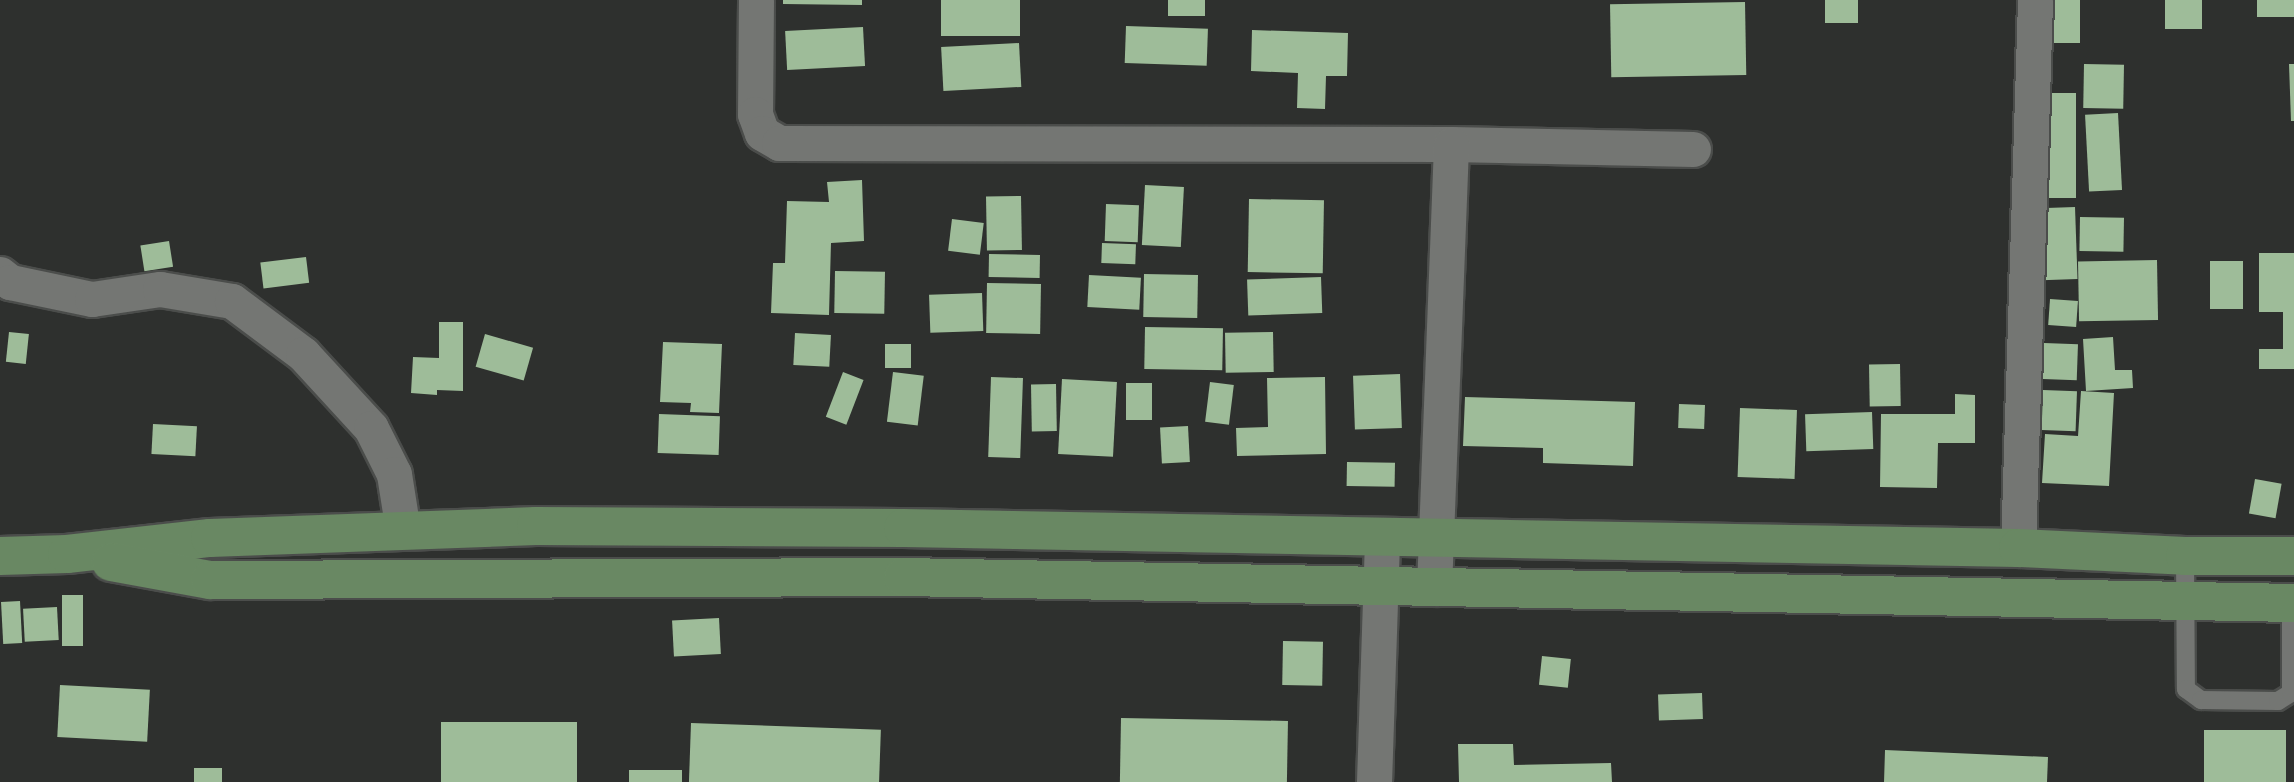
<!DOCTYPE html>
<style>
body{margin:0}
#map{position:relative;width:2294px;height:782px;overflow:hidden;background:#2e302e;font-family:Arial,sans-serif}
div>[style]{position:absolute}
.building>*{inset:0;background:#9ebc99;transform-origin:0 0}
.roads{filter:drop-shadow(2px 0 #4b4d4b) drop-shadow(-2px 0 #4b4d4b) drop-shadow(0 2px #4b4d4b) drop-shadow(0 -2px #4b4d4b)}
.lane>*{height:18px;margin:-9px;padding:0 9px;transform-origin:9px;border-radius:9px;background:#747673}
.street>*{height:35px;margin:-17.5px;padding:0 17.5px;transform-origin:17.5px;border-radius:17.5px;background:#747673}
.primary>*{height:38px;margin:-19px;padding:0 19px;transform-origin:19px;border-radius:19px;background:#698863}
span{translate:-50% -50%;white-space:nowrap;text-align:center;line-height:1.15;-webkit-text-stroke:7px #2e302e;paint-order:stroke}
</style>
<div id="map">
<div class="building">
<div style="clip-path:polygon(783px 0,862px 0,862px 5px,783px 4px)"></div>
<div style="left:941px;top:0;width:79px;height:36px"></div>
<div style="left:1168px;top:0;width:37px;height:16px"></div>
<div style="left:1825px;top:0;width:33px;height:23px"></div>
<div style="left:2045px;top:0;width:35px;height:43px"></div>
<div style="left:2165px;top:0;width:37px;height:29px"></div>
<div style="left:2257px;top:0;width:37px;height:17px"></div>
<div style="left:1745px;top:2px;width:73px;height:135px;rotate:89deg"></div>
<div style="left:1126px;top:26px;width:82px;height:37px;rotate:2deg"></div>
<div style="left:863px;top:27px;width:39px;height:78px;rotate:87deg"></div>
<div style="clip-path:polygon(1252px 30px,1348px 33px,1347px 76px,1326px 76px,1325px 109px,1297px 108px,1298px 73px,1251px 71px)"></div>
<div style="left:1019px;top:43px;width:44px;height:78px;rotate:87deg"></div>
<div style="left:2084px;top:64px;width:40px;height:44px;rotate:1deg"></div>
<div style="clip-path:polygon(2289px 64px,2294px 64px,2294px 121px,2291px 121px)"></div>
<div style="left:2036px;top:93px;width:40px;height:105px"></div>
<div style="left:2118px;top:113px;width:77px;height:33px;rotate:87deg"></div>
<div style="clip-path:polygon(862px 180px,864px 241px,831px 243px,829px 315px,771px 313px,773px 263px,785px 263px,787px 201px,829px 202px,827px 182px)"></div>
<div style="left:1145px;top:185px;width:39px;height:60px;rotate:3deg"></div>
<div style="left:1021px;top:196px;width:54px;height:35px;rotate:89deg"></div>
<div style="left:1249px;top:199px;width:75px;height:73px;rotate:1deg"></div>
<div style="left:1106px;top:204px;width:33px;height:37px;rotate:2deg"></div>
<div style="left:2075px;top:207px;width:72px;height:36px;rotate:88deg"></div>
<div style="left:2080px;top:217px;width:44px;height:34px;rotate:1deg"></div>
<div style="left:952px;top:219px;width:32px;height:32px;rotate:7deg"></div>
<div style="left:169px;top:241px;width:26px;height:29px;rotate:81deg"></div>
<div style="left:1102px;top:243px;width:34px;height:20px;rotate:2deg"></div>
<div style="clip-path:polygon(2259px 253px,2294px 253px,2294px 369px,2259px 369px,2259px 349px,2283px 349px,2283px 312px,2259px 312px)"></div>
<div style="left:989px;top:254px;width:51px;height:23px;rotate:1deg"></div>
<div style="left:306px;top:257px;width:26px;height:46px;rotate:83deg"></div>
<div style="left:2157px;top:260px;width:60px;height:79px;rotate:89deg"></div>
<div style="left:2210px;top:261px;width:33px;height:48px"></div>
<div style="left:835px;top:271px;width:50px;height:42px;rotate:1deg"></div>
<div style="left:1144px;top:274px;width:54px;height:43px;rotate:1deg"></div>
<div style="left:1089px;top:275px;width:52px;height:32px;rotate:3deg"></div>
<div style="left:1321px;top:277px;width:36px;height:74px;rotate:88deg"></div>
<div style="left:987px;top:283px;width:54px;height:50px;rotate:1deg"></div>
<div style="left:982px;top:293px;width:38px;height:53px;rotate:88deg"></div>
<div style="left:2050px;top:299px;width:28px;height:26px;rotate:4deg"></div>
<div style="clip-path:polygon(439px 322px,463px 322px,463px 391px,437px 390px,437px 395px,411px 393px,413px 357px,439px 358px)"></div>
<div style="left:1145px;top:327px;width:78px;height:42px;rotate:1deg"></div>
<div style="left:9px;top:332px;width:20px;height:30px;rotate:6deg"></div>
<div style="left:1273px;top:332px;width:40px;height:48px;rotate:89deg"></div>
<div style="left:795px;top:333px;width:36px;height:32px;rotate:3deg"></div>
<div style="left:485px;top:334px;width:50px;height:34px;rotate:16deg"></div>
<div style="clip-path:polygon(2113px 337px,2115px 370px,2132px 370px,2133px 388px,2086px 391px,2083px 339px)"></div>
<div style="clip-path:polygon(663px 342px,722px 344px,719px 413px,690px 412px,691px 403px,660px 402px)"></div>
<div style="left:2044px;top:343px;width:34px;height:36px;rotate:2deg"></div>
<div style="left:885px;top:344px;width:26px;height:24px"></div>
<div style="left:1900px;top:364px;width:42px;height:31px;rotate:89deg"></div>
<div style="left:843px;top:372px;width:22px;height:48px;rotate:21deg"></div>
<div style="left:893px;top:372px;width:31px;height:50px;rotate:7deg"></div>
<div style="left:1400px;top:374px;width:54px;height:47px;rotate:88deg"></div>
<div style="left:991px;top:377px;width:32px;height:80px;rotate:2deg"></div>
<div style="clip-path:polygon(1325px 377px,1326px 454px,1237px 456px,1236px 428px,1268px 427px,1267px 378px)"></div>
<div style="left:1062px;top:379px;width:55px;height:75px;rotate:3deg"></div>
<div style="left:1210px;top:382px;width:24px;height:40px;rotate:7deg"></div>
<div style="left:1126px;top:383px;width:26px;height:37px"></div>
<div style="left:1056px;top:384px;width:47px;height:25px;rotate:89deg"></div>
<div style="left:2043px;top:390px;width:34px;height:40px;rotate:2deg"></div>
<div style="clip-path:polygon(2081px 391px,2114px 393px,2109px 486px,2042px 483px,2045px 434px,2078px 436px)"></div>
<div style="clip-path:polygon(1955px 394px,1975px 395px,1975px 443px,1938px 443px,1937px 488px,1880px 487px,1881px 414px,1955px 414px)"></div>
<div style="clip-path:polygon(1465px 397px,1635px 402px,1633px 466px,1543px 463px,1543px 448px,1463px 446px)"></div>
<div style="left:1679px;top:404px;width:26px;height:24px;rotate:2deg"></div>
<div style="left:1740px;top:408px;width:57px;height:69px;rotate:2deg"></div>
<div style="left:1872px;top:412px;width:37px;height:67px;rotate:88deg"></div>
<div style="left:659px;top:414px;width:61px;height:39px;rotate:2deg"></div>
<div style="left:153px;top:424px;width:44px;height:30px;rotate:3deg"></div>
<div style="left:1188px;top:426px;width:36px;height:28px;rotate:87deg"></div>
<div style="left:1347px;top:462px;width:48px;height:24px;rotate:1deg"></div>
<div style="left:2255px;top:479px;width:27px;height:35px;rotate:10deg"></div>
<div style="left:62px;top:595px;width:21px;height:51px"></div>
<div style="left:20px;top:601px;width:42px;height:19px;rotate:87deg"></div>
<div style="left:57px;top:607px;width:33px;height:34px;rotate:87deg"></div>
<div style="left:719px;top:618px;width:36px;height:47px;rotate:87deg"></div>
<div style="left:1283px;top:641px;width:40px;height:44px;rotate:1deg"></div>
<div style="left:1542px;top:656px;width:29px;height:29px;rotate:6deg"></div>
<div style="left:60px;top:685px;width:90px;height:52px;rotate:3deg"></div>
<div style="left:1702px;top:693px;width:26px;height:44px;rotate:88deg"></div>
<div style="left:1121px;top:718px;width:167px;height:64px;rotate:1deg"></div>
<div style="left:441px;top:722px;width:136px;height:60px"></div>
<div style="left:691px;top:723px;width:190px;height:59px;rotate:2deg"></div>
<div style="left:2204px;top:730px;width:82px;height:52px"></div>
<div style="clip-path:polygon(1458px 744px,1513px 744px,1514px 765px,1611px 763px,1612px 782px,1459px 782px)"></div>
<div style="clip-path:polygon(1885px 750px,2048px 757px,2047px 782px,1884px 782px)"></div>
<div style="left:194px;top:768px;width:28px;height:14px"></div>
<div style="left:629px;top:770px;width:53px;height:12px"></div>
</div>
<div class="roads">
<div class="lane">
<div style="left:2185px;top:556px;width:133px;rotate:89.6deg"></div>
<div style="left:2186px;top:689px;width:19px;rotate:36deg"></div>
<div style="left:2201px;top:700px;width:77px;rotate:0.7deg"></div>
<div style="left:2278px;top:701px;width:15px;rotate:-32deg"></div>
<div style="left:2291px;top:693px;width:91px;rotate:-90deg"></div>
</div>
<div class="street">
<div style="left:756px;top:0;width:114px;rotate:90.5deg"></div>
<div style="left:755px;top:114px;width:20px;rotate:70deg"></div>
<div style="left:762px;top:133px;width:20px;rotate:30deg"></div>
<div style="left:779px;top:143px;width:672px;rotate:0.09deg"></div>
<div style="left:1451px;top:144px;width:242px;rotate:1.2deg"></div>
<div style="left:0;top:274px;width:13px;rotate:39deg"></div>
<div style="left:10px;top:282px;width:84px;rotate:11.7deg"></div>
<div style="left:92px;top:299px;width:69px;rotate:-8.4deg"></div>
<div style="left:160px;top:289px;width:73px;rotate:9.5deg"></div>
<div style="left:232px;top:301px;width:89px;rotate:36.7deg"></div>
<div style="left:303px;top:354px;width:100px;rotate:47.4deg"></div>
<div style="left:371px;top:428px;width:51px;rotate:63.4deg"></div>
<div style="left:394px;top:474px;width:58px;rotate:81deg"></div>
<div style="left:2018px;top:548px;width:548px;rotate:-88.22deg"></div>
<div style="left:1434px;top:588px;width:444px;rotate:-87.8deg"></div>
<div style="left:1374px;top:782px;width:244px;rotate:-88.1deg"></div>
</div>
<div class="primary">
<div style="left:0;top:556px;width:67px;rotate:-1.7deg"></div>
<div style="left:67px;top:554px;width:144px;rotate:-6.4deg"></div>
<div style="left:210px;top:538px;width:326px;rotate:-2.1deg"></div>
<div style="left:536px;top:526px;width:367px;rotate:0.3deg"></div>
<div style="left:903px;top:528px;width:1115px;rotate:1.03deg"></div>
<div style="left:2018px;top:548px;width:167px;rotate:2.7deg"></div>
<div style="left:2185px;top:556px;width:109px"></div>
<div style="left:111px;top:562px;width:101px;rotate:10.3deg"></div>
<div style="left:210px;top:580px;width:693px;rotate:-0.25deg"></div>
<div style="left:903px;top:577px;width:1391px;rotate:1.07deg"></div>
</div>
</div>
</div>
